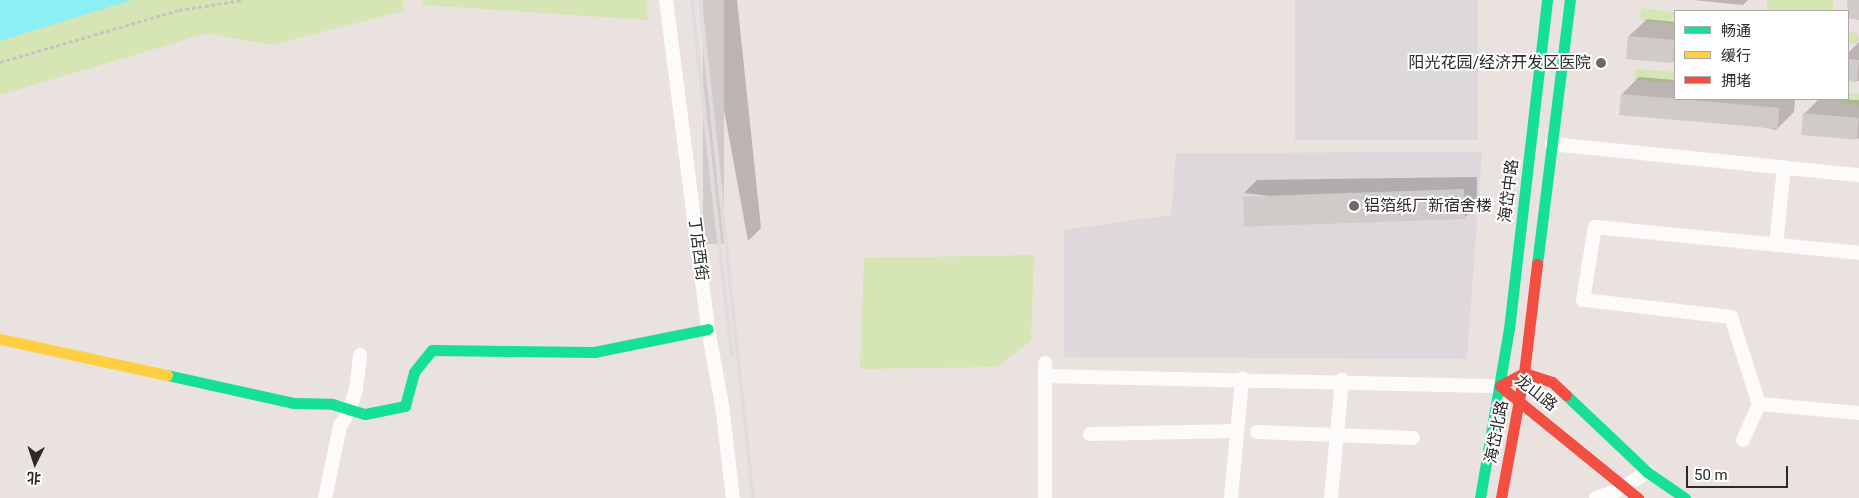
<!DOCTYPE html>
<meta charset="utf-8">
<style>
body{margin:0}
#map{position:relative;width:1859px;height:498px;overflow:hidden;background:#eae2df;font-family:Roboto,"Noto Sans SC",sans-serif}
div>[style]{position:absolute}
.industrial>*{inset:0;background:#dcd8db;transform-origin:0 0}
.green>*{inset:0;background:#d5e6b4;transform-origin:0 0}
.round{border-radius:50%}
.water>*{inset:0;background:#8beff3}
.shadow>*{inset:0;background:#0003}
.building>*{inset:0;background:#d0cbc8;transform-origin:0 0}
.path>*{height:2.5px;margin-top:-1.25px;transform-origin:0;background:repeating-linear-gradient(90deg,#c6c5c5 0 4px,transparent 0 6.5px)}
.street>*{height:14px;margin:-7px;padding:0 7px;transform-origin:7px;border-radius:7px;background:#fcfbfa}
.fast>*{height:11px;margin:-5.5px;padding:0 5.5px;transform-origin:5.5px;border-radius:5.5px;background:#16e098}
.slow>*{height:11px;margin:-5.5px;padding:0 5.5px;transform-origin:5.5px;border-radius:5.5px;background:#ffcf43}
.jam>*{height:11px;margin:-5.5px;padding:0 5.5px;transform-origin:5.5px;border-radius:5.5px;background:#f24e42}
.rail>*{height:4px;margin:-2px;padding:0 2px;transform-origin:2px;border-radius:2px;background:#dddddf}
.dots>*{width:14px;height:14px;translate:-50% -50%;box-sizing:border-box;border:2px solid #fff;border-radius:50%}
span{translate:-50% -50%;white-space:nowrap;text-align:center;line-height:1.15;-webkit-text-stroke:4px #fff;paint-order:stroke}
.poi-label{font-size:16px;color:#2a2a2a}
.right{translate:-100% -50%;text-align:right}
.left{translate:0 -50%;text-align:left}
.street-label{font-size:16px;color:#2a2a2a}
.legend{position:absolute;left:1674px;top:10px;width:175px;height:90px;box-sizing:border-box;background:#fff;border:1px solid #aaa;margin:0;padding:6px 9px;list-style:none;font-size:15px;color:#2a2a2a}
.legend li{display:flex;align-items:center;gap:10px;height:25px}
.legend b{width:25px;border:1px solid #aaa}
.north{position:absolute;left:10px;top:438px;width:50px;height:50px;-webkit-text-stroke:4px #fff;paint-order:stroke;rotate:184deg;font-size:14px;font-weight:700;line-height:20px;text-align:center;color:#2a2a2a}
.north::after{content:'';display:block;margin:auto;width:18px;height:22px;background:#2a2a2a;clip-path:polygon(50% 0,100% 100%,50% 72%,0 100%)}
.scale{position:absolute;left:1686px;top:466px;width:102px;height:22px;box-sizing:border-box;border:2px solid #2a2a2a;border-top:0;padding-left:6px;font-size:15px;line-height:18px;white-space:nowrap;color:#2a2a2a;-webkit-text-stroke:4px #fff;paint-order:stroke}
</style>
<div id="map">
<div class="industrial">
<div style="left:1295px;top:0;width:183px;height:140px"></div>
<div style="clip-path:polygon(1482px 152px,1467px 359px,1064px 357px,1064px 230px,1171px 215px,1176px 153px)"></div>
</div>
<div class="green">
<div style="clip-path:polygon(0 0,403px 0,404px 11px,271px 45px,208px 33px,0 95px)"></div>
<div style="clip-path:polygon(423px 0,646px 0,648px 20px,423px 5px)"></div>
<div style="left:1767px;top:0;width:66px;height:11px"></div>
<div style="left:1641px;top:8px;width:34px;height:12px;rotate:7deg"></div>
<div class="round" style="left:1847px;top:32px;width:12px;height:12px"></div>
<div style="left:1635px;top:69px;width:40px;height:11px;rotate:4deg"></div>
<div style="clip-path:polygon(1848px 93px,1859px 94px,1859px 105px,1841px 103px,1842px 99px,1848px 99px)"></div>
<div style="clip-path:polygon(1034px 255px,1031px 341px,997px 367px,860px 369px,864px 258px)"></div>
</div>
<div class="water">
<div style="clip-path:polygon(0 0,132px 0,0 41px)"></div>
</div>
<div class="shadow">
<div style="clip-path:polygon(704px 0,737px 0,761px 228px,748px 241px)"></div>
<div style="clip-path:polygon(1693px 0,1748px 0,1743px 5px)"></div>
<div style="clip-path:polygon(1647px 19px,1675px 22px,1675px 62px,1627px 58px,1629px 36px)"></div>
<div style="clip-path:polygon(1859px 42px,1859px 81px,1848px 80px,1848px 53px)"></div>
<div style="clip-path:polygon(1639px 77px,1675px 80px,1675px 99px,1795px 99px,1794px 112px,1776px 130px,1622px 94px)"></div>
<div style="clip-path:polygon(1819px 99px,1859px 100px,1859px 139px,1804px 114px)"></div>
<div style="clip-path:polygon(1477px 177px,1477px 205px,1464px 218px,1244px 193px,1257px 180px)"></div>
</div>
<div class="building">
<div style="left:703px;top:0;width:21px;height:244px"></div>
<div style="clip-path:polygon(1847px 0,1859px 0,1859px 20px,1848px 18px)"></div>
<div style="left:1628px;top:36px;width:47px;height:23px;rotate:5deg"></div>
<div style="left:1848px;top:59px;width:11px;height:22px;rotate:5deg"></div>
<div style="left:1621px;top:94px;width:159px;height:21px;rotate:5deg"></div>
<div style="left:1803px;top:113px;width:56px;height:22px;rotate:5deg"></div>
<div style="left:1464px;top:189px;width:30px;height:221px;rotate:88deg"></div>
</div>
<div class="path">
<div style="left:0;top:62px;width:186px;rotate:-16.2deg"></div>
<div style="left:179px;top:10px;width:65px;rotate:-8.9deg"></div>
</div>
<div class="street">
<div style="left:666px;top:0;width:332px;rotate:82.7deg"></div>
<div style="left:708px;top:329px;width:77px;rotate:79.6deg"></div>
<div style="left:722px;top:405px;width:94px;rotate:83.3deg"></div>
<div style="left:1552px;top:144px;width:309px;rotate:5.8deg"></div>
<div style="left:1776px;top:245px;width:78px;rotate:-84.1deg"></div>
<div style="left:1045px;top:376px;width:455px;rotate:1.3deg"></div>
<div style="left:1759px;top:404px;width:100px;rotate:5.1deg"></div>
<div style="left:1257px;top:432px;width:156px;rotate:2.2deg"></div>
<div style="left:1090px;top:434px;width:147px;rotate:-1.2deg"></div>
<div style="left:1743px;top:440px;width:39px;rotate:-66deg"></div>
<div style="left:1759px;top:404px;width:91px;rotate:-107.8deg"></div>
<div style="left:1731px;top:317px;width:149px;rotate:-173.4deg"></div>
<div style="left:1583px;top:300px;width:74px;rotate:-80.7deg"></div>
<div style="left:1595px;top:227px;width:265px;rotate:5.6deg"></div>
<div style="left:325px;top:498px;width:74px;rotate:-78.2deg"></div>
<div style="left:340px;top:426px;width:17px;rotate:-57deg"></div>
<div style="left:349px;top:412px;width:24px;rotate:-73deg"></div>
<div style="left:356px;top:389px;width:34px;rotate:-83deg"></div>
<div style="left:1045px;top:498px;width:135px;rotate:-90deg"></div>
<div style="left:1231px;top:498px;width:120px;rotate:-84.7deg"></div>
<div style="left:1331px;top:498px;width:119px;rotate:-84.7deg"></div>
<div style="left:1596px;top:498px;width:29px;rotate:-20deg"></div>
<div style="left:1623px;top:488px;width:29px;rotate:-34deg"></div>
</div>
<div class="fast">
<div style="left:1537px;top:264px;width:266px;rotate:-82.9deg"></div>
<div style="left:167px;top:375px;width:129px;rotate:12.5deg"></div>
<div style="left:293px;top:403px;width:39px;rotate:1deg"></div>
<div style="left:332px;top:404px;width:34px;rotate:17deg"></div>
<div style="left:365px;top:414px;width:41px;rotate:-11.3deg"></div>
<div style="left:405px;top:406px;width:35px;rotate:-75deg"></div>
<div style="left:414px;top:372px;width:28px;rotate:-51deg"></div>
<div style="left:432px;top:350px;width:162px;rotate:0.7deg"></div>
<div style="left:594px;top:352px;width:116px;rotate:-11.4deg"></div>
<div style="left:1566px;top:395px;width:112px;rotate:43.5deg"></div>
<div style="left:1647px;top:472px;width:46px;rotate:34.4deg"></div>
<div style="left:1480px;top:498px;width:171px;rotate:-80.3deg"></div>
<div style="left:1509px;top:329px;width:331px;rotate:-83.4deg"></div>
</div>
<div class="slow">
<div style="left:0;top:339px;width:171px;rotate:12.2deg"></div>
</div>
<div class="jam">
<div style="left:1566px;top:395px;width:19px;rotate:-137deg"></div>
<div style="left:1552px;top:382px;width:29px;rotate:-162deg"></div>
<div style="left:1524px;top:373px;width:27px;rotate:152deg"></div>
<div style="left:1500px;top:386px;width:178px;rotate:39.1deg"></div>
<div style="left:1501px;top:498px;width:127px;rotate:-79.6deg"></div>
<div style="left:1524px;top:373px;width:110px;rotate:-83.2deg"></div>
</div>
<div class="rail">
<div style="left:692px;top:0;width:357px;rotate:83.6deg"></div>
<div style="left:700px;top:0;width:501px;rotate:83.93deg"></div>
</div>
<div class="dots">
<div style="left:1601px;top:63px;background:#6d6a69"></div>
<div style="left:1354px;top:206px;background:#6d6a69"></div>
</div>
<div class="poi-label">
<span class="right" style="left:1591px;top:63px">阳光花园/经济开发区医院</span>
<span class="left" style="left:1364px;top:206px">铝箔纸厂新宿舍楼</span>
</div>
<div class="street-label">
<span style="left:1509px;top:191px;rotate:-83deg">海岱中路</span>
<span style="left:698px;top:249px;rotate:83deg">丁店西街</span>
<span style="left:1536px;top:393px;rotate:38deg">龙山路</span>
<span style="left:1497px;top:432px;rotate:-79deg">海岱北路</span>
</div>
<ul class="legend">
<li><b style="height:6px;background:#16e098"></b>畅通</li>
<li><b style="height:6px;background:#ffcf43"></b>缓行</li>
<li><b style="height:6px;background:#f24e42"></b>拥堵</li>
</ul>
<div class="north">北</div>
<div class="scale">50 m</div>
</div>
